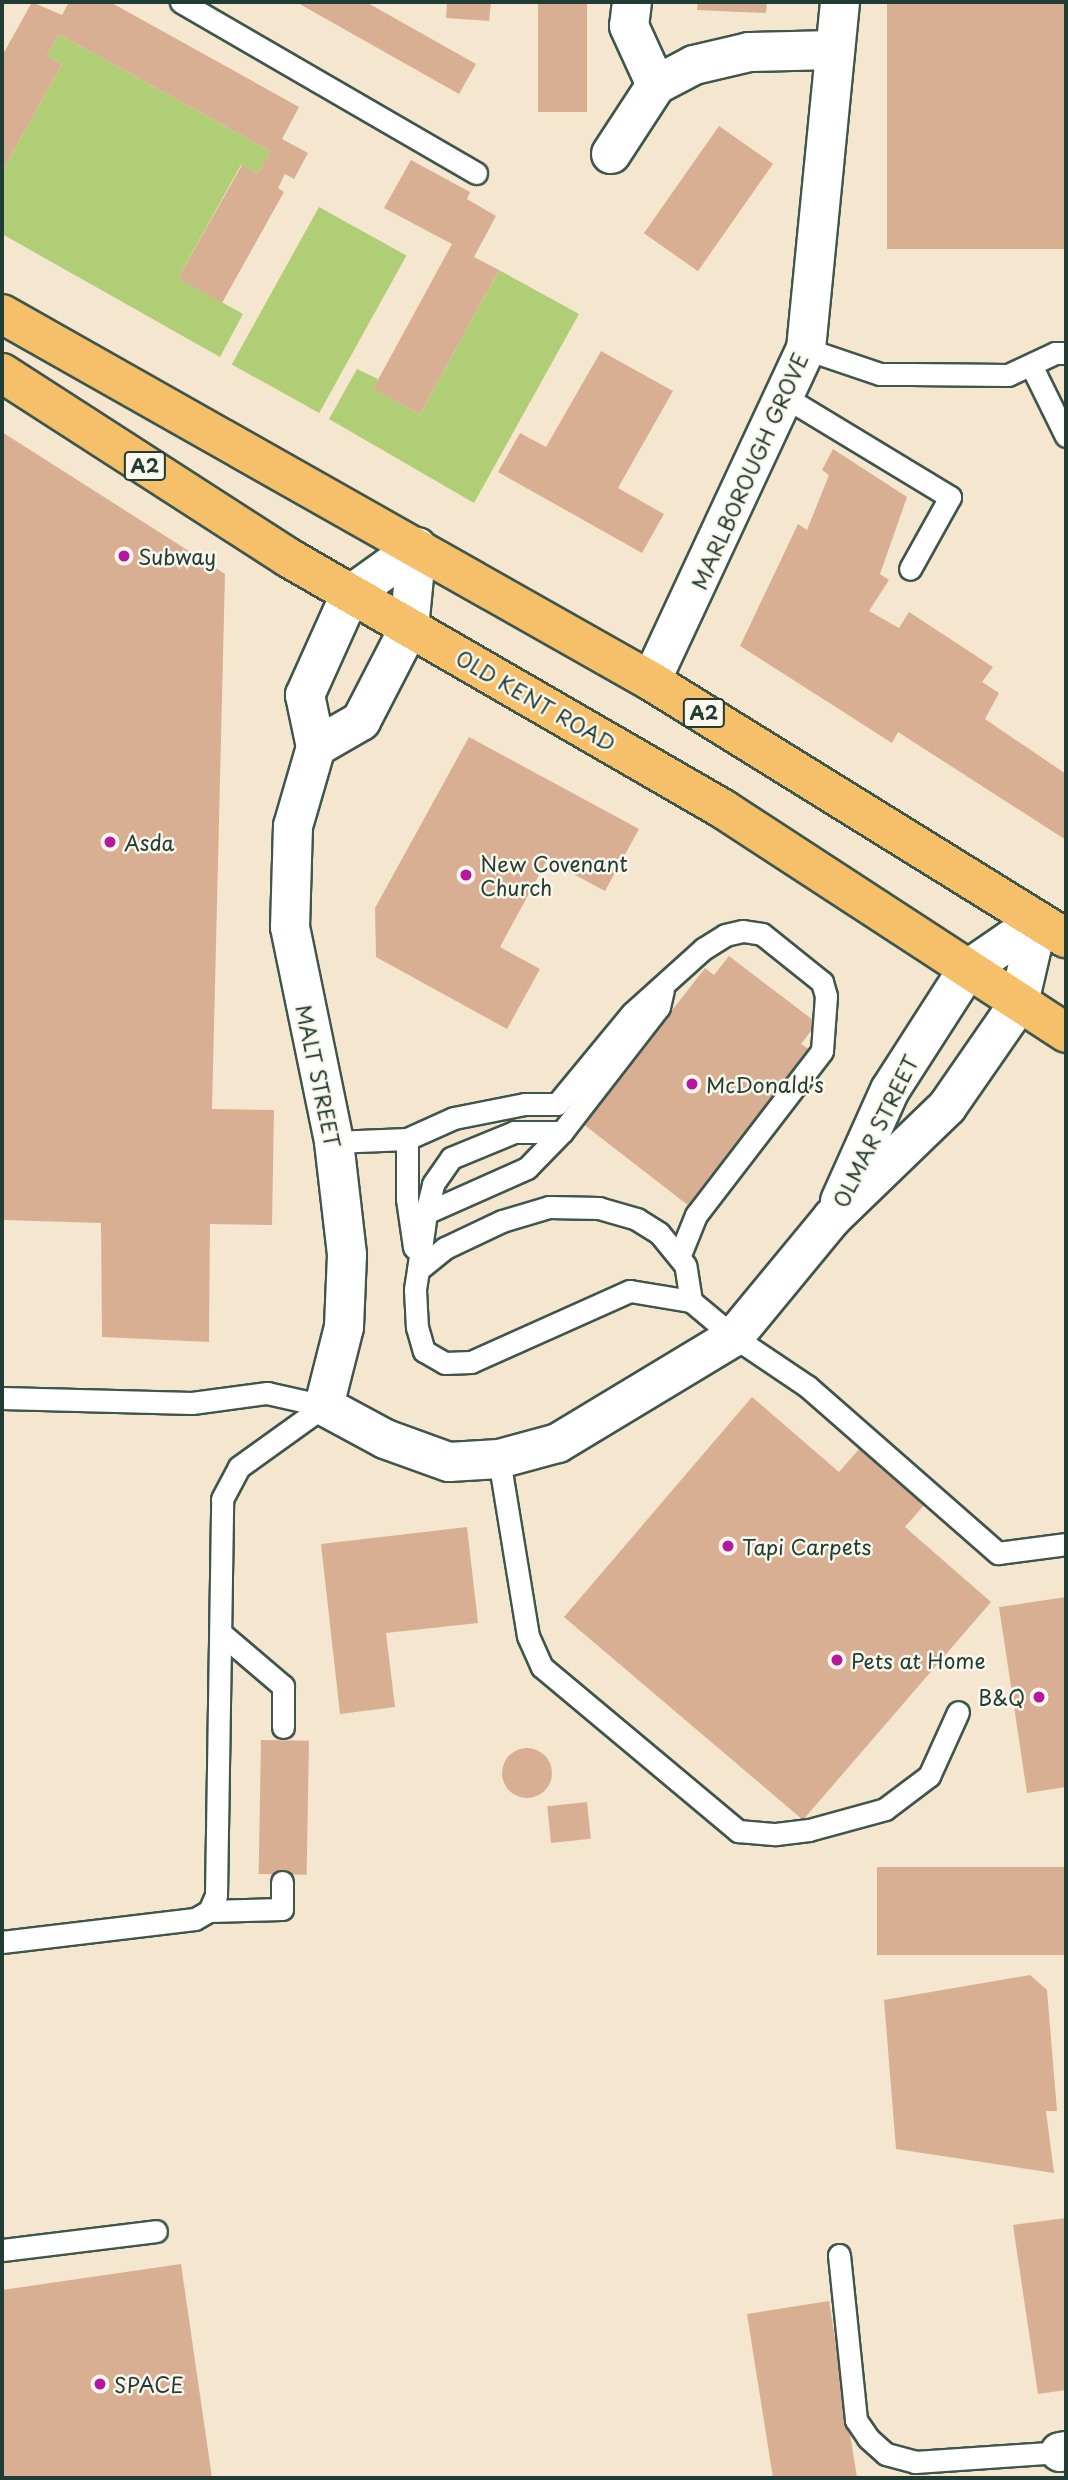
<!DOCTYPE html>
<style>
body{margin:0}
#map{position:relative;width:1068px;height:2480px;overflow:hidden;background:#f5e7cf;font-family:"Playpen Sans",sans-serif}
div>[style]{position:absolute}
.green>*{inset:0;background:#b0ce75;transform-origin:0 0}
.building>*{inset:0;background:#d9af94;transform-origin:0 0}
.round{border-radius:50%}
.roads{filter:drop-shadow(2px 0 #3f564b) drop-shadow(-2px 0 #3f564b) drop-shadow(0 2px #3f564b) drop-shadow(0 -2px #3f564b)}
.lane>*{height:21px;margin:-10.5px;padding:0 10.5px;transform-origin:10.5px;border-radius:10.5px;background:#fff}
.street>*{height:38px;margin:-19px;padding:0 19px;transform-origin:19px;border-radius:19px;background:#fff}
.highway>*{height:38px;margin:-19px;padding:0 19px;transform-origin:19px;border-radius:19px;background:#f6c06b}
.dots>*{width:19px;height:19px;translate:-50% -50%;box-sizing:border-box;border:4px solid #fbf7ec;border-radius:50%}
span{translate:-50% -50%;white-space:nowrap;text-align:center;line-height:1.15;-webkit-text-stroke:5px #fbf7ec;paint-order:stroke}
.shield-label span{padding:2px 5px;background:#fbf7ec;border:2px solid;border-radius:5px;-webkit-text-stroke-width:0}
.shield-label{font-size:19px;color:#1f3d34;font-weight:700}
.street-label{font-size:21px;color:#1f3d34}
.poi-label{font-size:21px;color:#1f3d34}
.left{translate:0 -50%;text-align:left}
.right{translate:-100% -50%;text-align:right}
.frame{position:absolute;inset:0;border:4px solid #1f3d34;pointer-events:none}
</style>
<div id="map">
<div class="green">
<div style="clip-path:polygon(59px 34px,270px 151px,258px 174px,241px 165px,178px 278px,243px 314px,220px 357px,2px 234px,2px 172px,62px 64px,47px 55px)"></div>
<div style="left:319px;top:207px;width:100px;height:180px;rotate:29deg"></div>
<div style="clip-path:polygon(499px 270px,579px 314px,474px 503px,329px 419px,357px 369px,378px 379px,374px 389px,420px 414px)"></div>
</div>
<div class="building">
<div style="clip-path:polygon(32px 2px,62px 15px,69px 2px,110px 2px,299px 107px,282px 139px,308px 153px,294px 179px,285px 174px,278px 188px,284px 192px,222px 303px,178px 278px,242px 165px,258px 174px,270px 151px,59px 34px,47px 55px,62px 64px,2px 172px,2px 56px)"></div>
<div style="clip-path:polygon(296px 2px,366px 2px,476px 64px,459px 94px)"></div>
<div style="clip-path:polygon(447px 2px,491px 2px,489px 21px,446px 18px)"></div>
<div style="left:538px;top:2px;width:49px;height:110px"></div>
<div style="clip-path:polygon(698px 2px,767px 2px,766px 13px,697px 10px)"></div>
<div style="left:887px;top:2px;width:179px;height:247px"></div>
<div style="left:719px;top:126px;width:66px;height:131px;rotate:35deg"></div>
<div style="clip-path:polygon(411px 160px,470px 192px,467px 199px,496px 216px,474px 257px,499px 270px,420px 414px,373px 389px,452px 244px,384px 208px)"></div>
<div style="clip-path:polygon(601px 351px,673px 391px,618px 488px,664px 514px,642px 553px,498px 472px,520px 433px,546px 447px)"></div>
<div style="clip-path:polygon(2px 432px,225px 574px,212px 1109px,274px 1110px,272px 1225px,210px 1224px,209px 1342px,102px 1337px,101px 1223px,2px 1220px)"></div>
<div style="clip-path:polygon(833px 449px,907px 497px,880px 574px,889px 580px,869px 611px,899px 628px,909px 612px,993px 667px,982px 682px,999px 693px,985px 719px,1066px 774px,1066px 840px,898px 732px,892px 743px,740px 646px,798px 524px,807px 530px,829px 475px,822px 470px)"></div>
<div style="clip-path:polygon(469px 737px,639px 829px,605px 891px,547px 860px,500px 947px,540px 969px,507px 1029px,376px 957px,375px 908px)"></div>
<div style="clip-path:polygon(729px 956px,817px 1023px,801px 1044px,810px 1050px,689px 1206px,574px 1117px,651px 1018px,660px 1026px,705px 968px,714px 975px)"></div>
<div style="clip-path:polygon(752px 1397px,839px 1472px,860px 1448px,892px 1475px,925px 1504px,905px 1527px,991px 1602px,803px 1820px,564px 1617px)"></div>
<div style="clip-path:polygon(467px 1527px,478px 1623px,386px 1633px,395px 1707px,340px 1714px,321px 1544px)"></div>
<div style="clip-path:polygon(1066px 1597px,1066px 1787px,1027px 1793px,999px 1607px)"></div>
<div style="left:261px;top:1740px;width:48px;height:134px;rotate:1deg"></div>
<div class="round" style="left:502px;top:1748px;width:50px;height:50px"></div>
<div style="left:587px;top:1802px;width:37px;height:40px;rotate:84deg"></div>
<div style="left:1066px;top:1867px;width:88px;height:189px;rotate:90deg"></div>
<div style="clip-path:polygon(1030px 1975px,1047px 1990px,1057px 2111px,1046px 2111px,1054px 2173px,896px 2149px,884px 2000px)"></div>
<div style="clip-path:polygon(1066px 2218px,1066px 2390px,1038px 2394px,1013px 2225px)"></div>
<div style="clip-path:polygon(181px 2264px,212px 2478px,2px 2478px,2px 2290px)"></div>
<div style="left:829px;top:2301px;width:179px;height:83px;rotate:81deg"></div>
</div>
<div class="roads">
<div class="lane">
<div style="left:181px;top:2px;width:341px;rotate:30.1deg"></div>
<div style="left:806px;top:349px;width:78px;rotate:18.7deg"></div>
<div style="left:880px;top:374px;width:30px"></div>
<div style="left:910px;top:374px;width:98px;rotate:0.6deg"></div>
<div style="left:1008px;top:375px;width:52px;rotate:-25.1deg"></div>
<div style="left:1055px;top:353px;width:11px"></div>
<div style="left:1031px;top:365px;width:79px;rotate:63.8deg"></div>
<div style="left:785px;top:397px;width:193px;rotate:31.2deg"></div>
<div style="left:950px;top:497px;width:82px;rotate:119.1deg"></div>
<div style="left:407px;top:1139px;width:60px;rotate:90deg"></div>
<div style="left:407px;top:1199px;width:49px;rotate:81.7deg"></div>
<div style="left:334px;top:1142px;width:73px;rotate:-2.4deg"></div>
<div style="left:407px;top:1139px;width:51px;rotate:-24.1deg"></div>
<div style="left:454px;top:1118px;width:72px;rotate:-11.2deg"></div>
<div style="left:525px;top:1104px;width:32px"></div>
<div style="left:557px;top:1104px;width:118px;rotate:-50.5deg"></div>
<div style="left:632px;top:1013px;width:96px;rotate:-42deg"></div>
<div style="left:703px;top:949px;width:26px;rotate:-32deg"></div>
<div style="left:725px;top:935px;width:18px;rotate:-13deg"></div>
<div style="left:743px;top:931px;width:19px;rotate:9deg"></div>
<div style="left:762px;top:934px;width:77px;rotate:38.7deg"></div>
<div style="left:822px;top:982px;width:15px;rotate:74deg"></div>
<div style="left:826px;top:996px;width:55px;rotate:94.2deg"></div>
<div style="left:822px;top:1051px;width:207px;rotate:127.5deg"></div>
<div style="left:696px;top:1215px;width:45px;rotate:112deg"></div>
<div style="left:426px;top:1213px;width:30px;rotate:-76deg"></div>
<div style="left:433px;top:1184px;width:32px;rotate:-55deg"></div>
<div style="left:451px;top:1158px;width:68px;rotate:-22.4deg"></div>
<div style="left:514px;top:1132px;width:48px"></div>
<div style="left:418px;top:1270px;width:58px;rotate:-82deg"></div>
<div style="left:426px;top:1213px;width:111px;rotate:-24deg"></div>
<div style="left:527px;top:1168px;width:50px;rotate:-45.8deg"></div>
<div style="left:562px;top:1132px;width:158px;rotate:-52.2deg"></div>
<div style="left:659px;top:1007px;width:17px;rotate:-77deg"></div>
<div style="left:691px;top:1301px;width:36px;rotate:-99deg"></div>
<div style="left:685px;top:1265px;width:41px;rotate:-129.1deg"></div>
<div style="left:659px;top:1233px;width:26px;rotate:-148deg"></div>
<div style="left:637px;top:1219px;width:40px;rotate:-164deg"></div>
<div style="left:599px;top:1208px;width:50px;rotate:-178.9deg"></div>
<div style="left:549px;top:1207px;width:49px;rotate:163.4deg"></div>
<div style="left:502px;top:1221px;width:63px;rotate:154.7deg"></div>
<div style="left:445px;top:1248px;width:35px;rotate:141deg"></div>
<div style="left:418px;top:1270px;width:20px;rotate:99deg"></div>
<div style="left:415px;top:1290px;width:37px;rotate:87deg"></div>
<div style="left:417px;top:1327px;width:25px;rotate:74deg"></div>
<div style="left:424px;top:1351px;width:24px;rotate:30deg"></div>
<div style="left:445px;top:1363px;width:26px;rotate:-2deg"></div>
<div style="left:471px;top:1362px;width:174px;rotate:-24.1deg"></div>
<div style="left:630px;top:1291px;width:62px;rotate:9.3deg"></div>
<div style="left:691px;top:1301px;width:56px;rotate:39.9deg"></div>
<div style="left:734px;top:1337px;width:88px;rotate:33.9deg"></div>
<div style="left:807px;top:1386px;width:254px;rotate:41.2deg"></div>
<div style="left:998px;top:1553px;width:69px;rotate:-7.5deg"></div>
<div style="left:2px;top:1398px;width:190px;rotate:1.5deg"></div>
<div style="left:192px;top:1403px;width:76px;rotate:-7.6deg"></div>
<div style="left:267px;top:1393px;width:58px;rotate:12.8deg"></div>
<div style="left:499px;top:1459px;width:179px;rotate:80.7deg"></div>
<div style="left:528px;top:1636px;width:34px;rotate:66deg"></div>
<div style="left:542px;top:1667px;width:256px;rotate:39.9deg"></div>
<div style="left:738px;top:1831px;width:38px;rotate:5deg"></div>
<div style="left:776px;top:1834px;width:33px;rotate:-7deg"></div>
<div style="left:809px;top:1830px;width:79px;rotate:-15.4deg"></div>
<div style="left:885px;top:1809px;width:55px;rotate:-36.9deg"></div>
<div style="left:929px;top:1776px;width:70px;rotate:-65.6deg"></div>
<div style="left:223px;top:1635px;width:79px;rotate:40.4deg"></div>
<div style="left:283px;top:1686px;width:41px;rotate:90deg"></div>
<div style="left:209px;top:1911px;width:17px;rotate:-66deg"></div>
<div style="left:216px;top:1895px;width:396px;rotate:-89.1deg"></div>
<div style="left:222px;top:1499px;width:36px;rotate:-62deg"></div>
<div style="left:239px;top:1467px;width:105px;rotate:-35.7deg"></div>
<div style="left:2px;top:1942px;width:194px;rotate:-6.8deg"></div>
<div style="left:195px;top:1919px;width:16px;rotate:-30deg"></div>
<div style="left:209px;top:1911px;width:73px;rotate:-1.6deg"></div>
<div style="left:282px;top:1909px;width:27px;rotate:-90deg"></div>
<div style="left:2px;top:2250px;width:155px;rotate:-7deg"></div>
<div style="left:839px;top:2255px;width:166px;rotate:84.1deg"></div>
<div style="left:856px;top:2420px;width:22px;rotate:56deg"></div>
<div style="left:868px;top:2438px;width:24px;rotate:42deg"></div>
<div style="left:886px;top:2454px;width:30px;rotate:15deg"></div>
<div style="left:915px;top:2462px;width:145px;rotate:-3.9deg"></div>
</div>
<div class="street">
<div style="left:632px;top:2px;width:24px;rotate:97deg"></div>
<div style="left:629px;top:26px;width:65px;rotate:65.4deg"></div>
<div style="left:611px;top:154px;width:82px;rotate:-56.9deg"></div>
<div style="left:656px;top:85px;width:43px;rotate:-27.8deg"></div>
<div style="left:694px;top:65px;width:57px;rotate:-13.3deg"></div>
<div style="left:749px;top:52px;width:86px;rotate:-1.3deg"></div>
<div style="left:417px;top:547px;width:82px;rotate:144.4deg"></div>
<div style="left:350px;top:595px;width:110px;rotate:114.2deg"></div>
<div style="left:305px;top:695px;width:53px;rotate:78.1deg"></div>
<div style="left:316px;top:747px;width:82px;rotate:106.2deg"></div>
<div style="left:293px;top:826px;width:101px;rotate:91.7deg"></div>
<div style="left:290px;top:927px;width:219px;rotate:78.4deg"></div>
<div style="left:334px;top:1142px;width:114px;rotate:83.4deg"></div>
<div style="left:347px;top:1255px;width:72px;rotate:92.4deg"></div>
<div style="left:344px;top:1327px;width:81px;rotate:104.2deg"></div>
<div style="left:324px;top:1406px;width:69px;rotate:28.4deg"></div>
<div style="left:385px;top:1439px;width:68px;rotate:19.8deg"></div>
<div style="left:449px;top:1462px;width:50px;rotate:-3.4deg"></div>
<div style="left:499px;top:1459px;width:61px;rotate:-15.2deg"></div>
<div style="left:558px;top:1443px;width:205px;rotate:-31.1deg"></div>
<div style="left:734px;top:1337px;width:154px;rotate:-50.5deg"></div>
<div style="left:832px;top:1218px;width:160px;rotate:-44deg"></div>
<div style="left:947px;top:1107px;width:126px;rotate:-55.3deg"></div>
<div style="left:1019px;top:1003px;width:84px;rotate:-77deg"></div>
<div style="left:651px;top:681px;width:366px;rotate:-65deg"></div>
<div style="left:806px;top:349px;width:349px;rotate:-84.4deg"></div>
<div style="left:316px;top:747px;width:52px;rotate:-30deg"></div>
<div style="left:361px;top:721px;width:105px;rotate:-62.7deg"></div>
<div style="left:409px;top:628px;width:81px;rotate:-84.4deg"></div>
<div style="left:840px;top:1201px;width:122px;rotate:-65.8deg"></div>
<div style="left:890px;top:1090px;width:143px;rotate:-57.3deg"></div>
<div style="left:967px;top:970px;width:86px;rotate:-34.6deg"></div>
<div style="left:1060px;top:2452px;width:6px;rotate:-9deg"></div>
</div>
<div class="highway">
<div style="left:2px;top:314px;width:746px;rotate:29.49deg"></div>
<div style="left:651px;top:681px;width:488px;rotate:31.8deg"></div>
<div style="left:2px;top:373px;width:341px;rotate:32.8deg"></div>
<div style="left:289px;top:558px;width:501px;rotate:30.04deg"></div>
<div style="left:723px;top:809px;width:410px;rotate:33.1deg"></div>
</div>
</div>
<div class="dots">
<div style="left:124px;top:556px;background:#b5179e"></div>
<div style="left:110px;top:842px;background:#b5179e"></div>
<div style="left:466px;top:875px;background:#b5179e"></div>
<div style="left:692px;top:1084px;background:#b5179e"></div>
<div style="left:728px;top:1546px;background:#b5179e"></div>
<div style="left:837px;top:1660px;background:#b5179e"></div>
<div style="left:1039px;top:1697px;background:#b5179e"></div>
<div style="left:100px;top:2384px;background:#b5179e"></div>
</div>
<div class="shield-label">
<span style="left:145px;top:466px">A2</span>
<span style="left:704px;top:713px">A2</span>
</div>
<div class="street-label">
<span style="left:749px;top:471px;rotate:-66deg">MARLBOROUGH GROVE</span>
<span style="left:536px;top:700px;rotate:30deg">OLD KENT ROAD</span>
<span style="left:319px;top:1076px;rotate:78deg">MALT STREET</span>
<span style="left:875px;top:1131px;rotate:-64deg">OLMAR STREET</span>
</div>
<div class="poi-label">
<span class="left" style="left:138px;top:556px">Subway</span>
<span class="left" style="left:124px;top:842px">Asda</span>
<span class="left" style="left:480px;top:875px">New Covenant<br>Church</span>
<span class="left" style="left:706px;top:1084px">McDonald's</span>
<span class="left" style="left:742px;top:1546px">Tapi Carpets</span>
<span class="left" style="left:851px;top:1660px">Pets at Home</span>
<span class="right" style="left:1025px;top:1697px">B&amp;Q</span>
<span class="left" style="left:114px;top:2384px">SPACE</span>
</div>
<div class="frame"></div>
</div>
